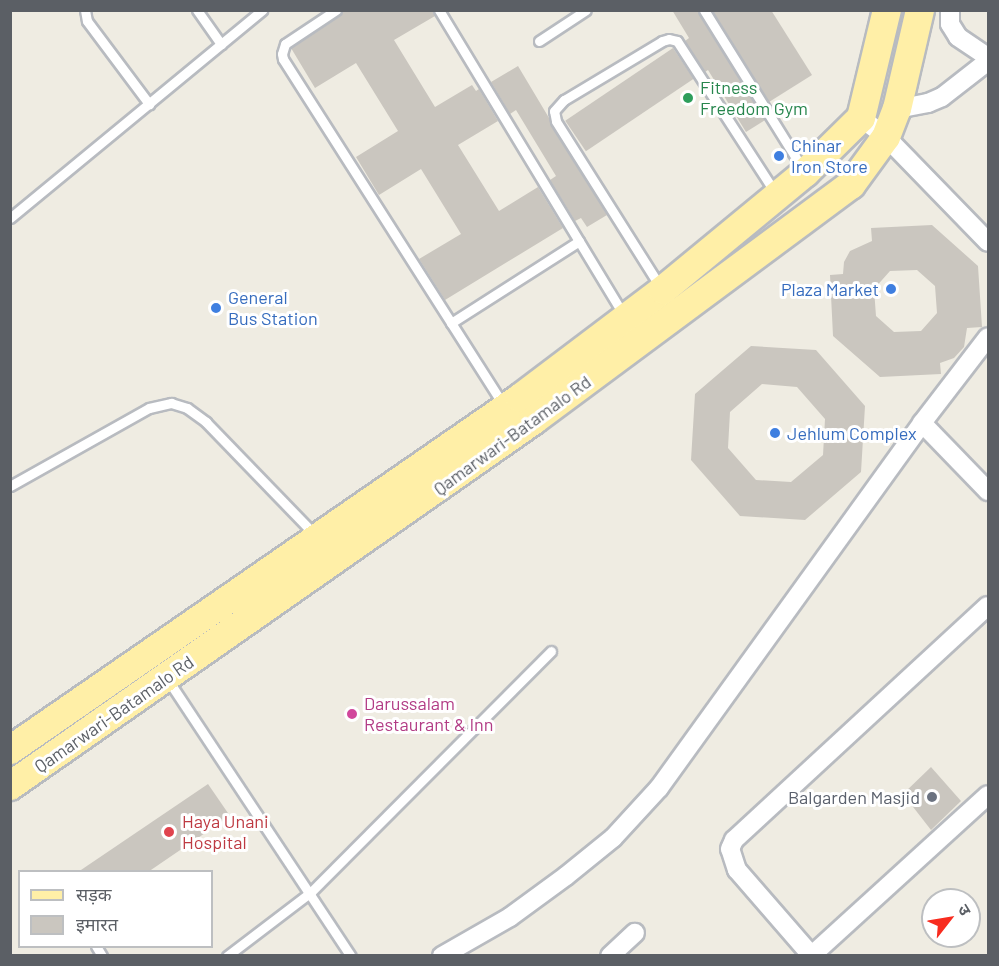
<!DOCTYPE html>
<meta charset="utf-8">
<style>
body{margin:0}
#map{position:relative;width:999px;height:966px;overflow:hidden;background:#efece2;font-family:Barlow,"Noto Sans Devanagari",sans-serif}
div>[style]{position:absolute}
.building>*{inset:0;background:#cac6bf;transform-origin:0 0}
.roads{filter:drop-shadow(2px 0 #b8bbc0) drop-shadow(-2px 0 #b8bbc0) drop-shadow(0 2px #b8bbc0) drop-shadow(0 -2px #b8bbc0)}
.service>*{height:9px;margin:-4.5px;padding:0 4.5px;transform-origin:4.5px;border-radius:4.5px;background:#fff}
.minor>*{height:18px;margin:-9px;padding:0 9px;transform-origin:9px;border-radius:9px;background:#fff}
.primary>*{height:28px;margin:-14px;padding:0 14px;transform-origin:14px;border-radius:14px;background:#ffefa7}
.dots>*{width:16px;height:16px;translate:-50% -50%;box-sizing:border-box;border:3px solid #fff;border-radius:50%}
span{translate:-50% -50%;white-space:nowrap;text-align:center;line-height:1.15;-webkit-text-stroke:6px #fff;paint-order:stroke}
.leisure-label{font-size:18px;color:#27864d}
.left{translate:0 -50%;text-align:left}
.shop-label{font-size:18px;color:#366cbe}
.right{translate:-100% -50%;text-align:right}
.street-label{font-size:18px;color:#5b5f65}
.hotel-label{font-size:18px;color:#b23c85}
.worship-label{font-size:18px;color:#5b616d}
.health-label{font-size:18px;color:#be3a42}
.frame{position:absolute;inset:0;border:12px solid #5b5f65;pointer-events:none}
.legend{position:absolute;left:18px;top:870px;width:195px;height:78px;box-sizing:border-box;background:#fff;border:2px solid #bdbfc1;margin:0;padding:8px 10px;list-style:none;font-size:18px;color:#5b5f65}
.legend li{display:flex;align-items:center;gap:12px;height:30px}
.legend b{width:30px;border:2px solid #bdbfc1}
.north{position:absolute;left:921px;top:888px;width:60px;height:60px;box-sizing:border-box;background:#fff;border:2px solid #bdbfc1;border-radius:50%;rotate:59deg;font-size:16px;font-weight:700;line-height:24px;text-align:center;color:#5b5f65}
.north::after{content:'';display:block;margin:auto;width:21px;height:27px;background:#f82c1f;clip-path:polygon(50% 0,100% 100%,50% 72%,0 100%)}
</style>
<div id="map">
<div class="building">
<div style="clip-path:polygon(345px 10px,432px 10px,435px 16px,394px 40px,435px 107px,472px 85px,476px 91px,479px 89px,498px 121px,458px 145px,499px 211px,538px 187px,563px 228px,445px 300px,419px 259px,461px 234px,421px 169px,379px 195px,356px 157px,398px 131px,356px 63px,315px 88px,291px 48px)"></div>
<div style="clip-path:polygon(672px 10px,697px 10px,765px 120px,746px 132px,708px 70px,705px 72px,685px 41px,689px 38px)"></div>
<div style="clip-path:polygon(712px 10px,771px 10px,812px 75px,769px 102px)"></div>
<div style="left:673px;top:48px;width:37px;height:130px;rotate:56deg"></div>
<div style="clip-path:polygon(518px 66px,607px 215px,587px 227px,581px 218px,575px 221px,550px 180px,556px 176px,516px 110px,510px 114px,491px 82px)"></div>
<div style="clip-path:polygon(evenodd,932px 225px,978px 266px,982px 327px,967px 328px,964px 347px,954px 358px,940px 363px,941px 374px,880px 377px,833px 336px,830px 275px,843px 274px,844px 262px,850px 251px,872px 241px,871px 228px,932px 225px,917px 270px,935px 286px,937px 313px,921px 331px,894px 332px,876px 316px,874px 289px,890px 271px,917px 270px)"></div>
<div style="clip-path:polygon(evenodd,751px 346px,816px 350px,865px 406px,861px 472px,805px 520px,740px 516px,691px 460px,695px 394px,751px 346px,762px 384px,797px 387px,825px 419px,823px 455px,791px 482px,756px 480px,728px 448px,730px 412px,762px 384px)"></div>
<div style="clip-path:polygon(931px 767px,961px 801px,931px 830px,903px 794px)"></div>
<div style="clip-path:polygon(208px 784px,230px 816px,148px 872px,78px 872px)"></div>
</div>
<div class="roads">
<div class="service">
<div style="left:85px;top:10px;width:11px;rotate:80deg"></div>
<div style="left:87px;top:21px;width:104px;rotate:53.2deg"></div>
<div style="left:197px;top:10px;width:42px;rotate:54.8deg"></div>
<div style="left:336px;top:10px;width:61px;rotate:146.3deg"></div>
<div style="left:285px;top:44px;width:10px;rotate:107deg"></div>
<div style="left:282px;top:54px;width:5px;rotate:79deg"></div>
<div style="left:283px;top:59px;width:411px;rotate:57.5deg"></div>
<div style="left:439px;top:10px;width:358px;rotate:58.8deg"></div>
<div style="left:704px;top:10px;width:187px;rotate:58.1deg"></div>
<div style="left:539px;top:41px;width:56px;rotate:-33.4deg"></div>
<div style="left:10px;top:218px;width:327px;rotate:-39.5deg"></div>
<div style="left:661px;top:288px;width:197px;rotate:-122.2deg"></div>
<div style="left:556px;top:121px;width:10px;rotate:-101deg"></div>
<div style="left:554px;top:111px;width:15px;rotate:-48deg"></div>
<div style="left:564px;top:100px;width:114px;rotate:-31deg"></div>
<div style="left:662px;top:41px;width:7px;rotate:-16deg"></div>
<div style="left:669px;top:39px;width:8px;rotate:14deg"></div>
<div style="left:677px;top:41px;width:182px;rotate:57.1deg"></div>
<div style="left:451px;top:323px;width:152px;rotate:-32.6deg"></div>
<div style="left:10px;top:486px;width:159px;rotate:-29.3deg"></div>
<div style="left:149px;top:408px;width:23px;rotate:-13deg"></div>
<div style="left:171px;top:403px;width:17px;rotate:17deg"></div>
<div style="left:187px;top:408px;width:24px;rotate:36deg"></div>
<div style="left:206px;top:422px;width:157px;rotate:46deg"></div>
<div style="left:168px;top:680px;width:331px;rotate:56.5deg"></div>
<div style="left:96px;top:946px;width:12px;rotate:59deg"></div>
<div style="left:227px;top:956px;width:106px;rotate:-37.3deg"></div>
<div style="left:311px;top:892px;width:340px;rotate:-45.1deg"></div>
</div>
<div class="minor">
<div style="left:950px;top:10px;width:14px;rotate:90deg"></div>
<div style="left:950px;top:24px;width:15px;rotate:58deg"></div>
<div style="left:958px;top:37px;width:36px;rotate:34deg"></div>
<div style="left:897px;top:109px;width:32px;rotate:-11deg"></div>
<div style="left:928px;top:103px;width:15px;rotate:-23deg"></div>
<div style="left:942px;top:97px;width:58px;rotate:-38deg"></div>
<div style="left:861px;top:118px;width:31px;rotate:37deg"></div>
<div style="left:886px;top:137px;width:146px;rotate:45.8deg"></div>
<div style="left:922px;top:423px;width:95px;rotate:45.9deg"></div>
<div style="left:811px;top:955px;width:113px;rotate:-131deg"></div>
<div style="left:737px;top:870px;width:22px;rotate:-108deg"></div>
<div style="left:730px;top:849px;width:10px;rotate:-66deg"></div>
<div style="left:734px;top:840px;width:345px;rotate:-42.7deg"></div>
<div style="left:442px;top:956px;width:78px;rotate:-29.8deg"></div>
<div style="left:510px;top:917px;width:69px;rotate:-36.2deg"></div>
<div style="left:566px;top:876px;width:60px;rotate:-39deg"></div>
<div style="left:613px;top:838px;width:68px;rotate:-47.4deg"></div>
<div style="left:659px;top:788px;width:450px;rotate:-54.2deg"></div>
<div style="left:922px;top:423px;width:108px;rotate:-52.5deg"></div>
<div style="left:610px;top:956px;width:34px;rotate:-43deg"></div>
<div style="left:811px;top:956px;width:239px;rotate:-42.3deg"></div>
</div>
<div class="primary">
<div style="left:10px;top:750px;width:620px;rotate:-34.61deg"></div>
<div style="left:520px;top:398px;width:179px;rotate:-37.1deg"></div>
<div style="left:663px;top:290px;width:184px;rotate:-39.5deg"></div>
<div style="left:805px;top:173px;width:78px;rotate:-44.5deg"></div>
<div style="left:861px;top:118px;width:111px;rotate:-76.5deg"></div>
<div style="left:10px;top:786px;width:639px;rotate:-34.93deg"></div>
<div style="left:534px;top:420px;width:395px;rotate:-36.6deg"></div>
<div style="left:851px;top:185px;width:59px;rotate:-53.9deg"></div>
<div style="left:886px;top:137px;width:30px;rotate:-69deg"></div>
<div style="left:897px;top:109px;width:102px;rotate:-76.9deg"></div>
</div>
</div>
<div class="dots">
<div style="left:688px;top:98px;background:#2e9e5b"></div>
<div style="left:779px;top:156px;background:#3f7fe0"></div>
<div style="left:891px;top:289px;background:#3f7fe0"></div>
<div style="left:216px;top:308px;background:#3f7fe0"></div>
<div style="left:775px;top:433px;background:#3f7fe0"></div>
<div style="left:352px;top:714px;background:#d1479c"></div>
<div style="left:932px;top:797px;background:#6b7280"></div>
<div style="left:169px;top:832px;background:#e0444e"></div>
</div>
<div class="leisure-label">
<span class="left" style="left:700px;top:98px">Fitness<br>Freedom Gym</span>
</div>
<div class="shop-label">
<span class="left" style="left:791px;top:156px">Chinar<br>Iron Store</span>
<span class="right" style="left:879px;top:289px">Plaza Market</span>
<span class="left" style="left:228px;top:308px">General<br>Bus Station</span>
<span class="left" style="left:787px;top:433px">Jehlum Complex</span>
</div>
<div class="street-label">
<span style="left:512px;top:435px;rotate:-36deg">Qamarwari-Batamalo Rd</span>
<span style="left:114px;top:714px;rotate:-35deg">Qamarwari-Batamalo Rd</span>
</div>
<div class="hotel-label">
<span class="left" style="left:364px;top:714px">Darussalam<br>Restaurant &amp; Inn</span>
</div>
<div class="worship-label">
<span class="right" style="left:920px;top:797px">Balgarden Masjid</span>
</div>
<div class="health-label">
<span class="left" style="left:182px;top:832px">Haya Unani<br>Hospital</span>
</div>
<div class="frame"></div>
<ul class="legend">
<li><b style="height:8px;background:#ffefa7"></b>सड़क</li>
<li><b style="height:16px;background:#cac6bf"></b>इमारत</li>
</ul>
<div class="north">उ</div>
</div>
